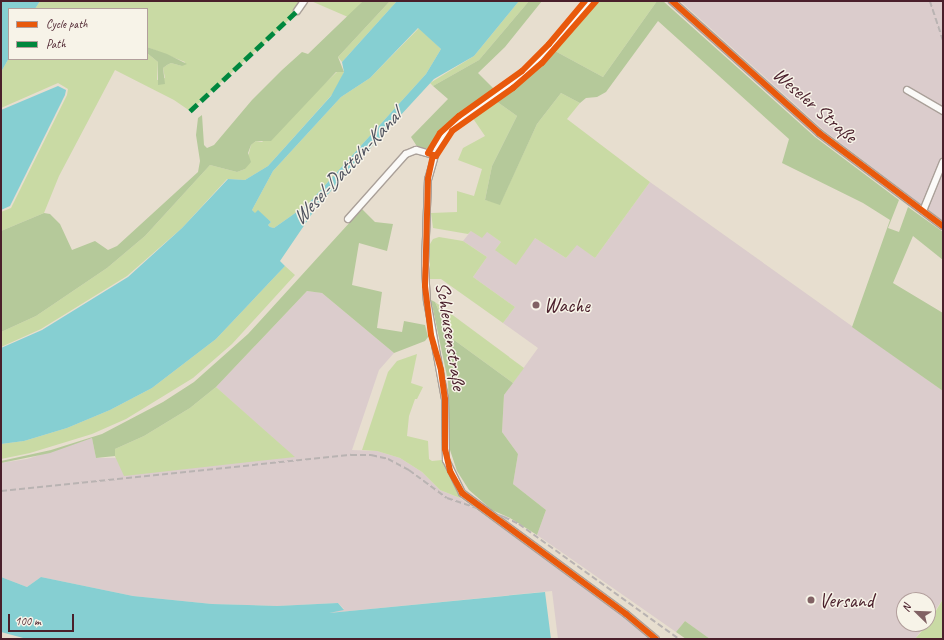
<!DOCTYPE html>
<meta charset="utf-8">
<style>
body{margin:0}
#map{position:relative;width:944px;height:640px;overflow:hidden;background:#e7decf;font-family:Caveat,sans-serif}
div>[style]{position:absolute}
.industrial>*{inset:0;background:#dbcccc}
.green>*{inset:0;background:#c9daa4}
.forest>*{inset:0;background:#b5c99a}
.water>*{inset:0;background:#86cfd2}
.roads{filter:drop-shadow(1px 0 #aaa099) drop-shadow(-1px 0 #aaa099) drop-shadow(0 1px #aaa099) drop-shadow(0 -1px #aaa099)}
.minor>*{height:6px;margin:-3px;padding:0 3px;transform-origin:3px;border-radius:3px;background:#fbfaf8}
.rail>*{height:1.5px;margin-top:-0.75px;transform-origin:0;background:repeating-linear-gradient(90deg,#b9b3b2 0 6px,transparent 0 9px)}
.quiet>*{height:5px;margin-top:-2.5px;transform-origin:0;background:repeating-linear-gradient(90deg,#00873e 0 10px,transparent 0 15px)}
.cycleway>*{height:6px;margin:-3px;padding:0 3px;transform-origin:3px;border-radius:3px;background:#e8590c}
.dots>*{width:11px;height:11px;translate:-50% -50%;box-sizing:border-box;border:2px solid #f7f3e8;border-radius:50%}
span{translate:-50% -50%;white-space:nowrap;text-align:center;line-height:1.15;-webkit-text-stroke:3px #f7f3e8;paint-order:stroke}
.street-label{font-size:20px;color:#4a1f2b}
.poi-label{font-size:20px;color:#4a1f2b}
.left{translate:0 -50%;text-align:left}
.water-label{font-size:21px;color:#4f525e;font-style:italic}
.frame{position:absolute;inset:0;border:2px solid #4a1f2b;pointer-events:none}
.legend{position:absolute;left:8px;top:8px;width:140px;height:52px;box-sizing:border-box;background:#f7f3e8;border:1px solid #b29e9c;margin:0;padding:5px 7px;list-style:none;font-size:12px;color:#4a1f2b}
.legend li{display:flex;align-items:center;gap:8px;height:20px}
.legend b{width:20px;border:1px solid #b29e9c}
.north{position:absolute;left:896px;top:592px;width:40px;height:40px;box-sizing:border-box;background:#f7f3e8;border:1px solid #b29e9c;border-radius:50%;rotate:293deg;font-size:11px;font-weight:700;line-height:16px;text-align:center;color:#4a1f2b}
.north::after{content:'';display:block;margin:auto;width:14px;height:18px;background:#816264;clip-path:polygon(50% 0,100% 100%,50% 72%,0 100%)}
.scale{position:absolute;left:8px;top:614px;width:66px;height:18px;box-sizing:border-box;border:2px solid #4a1f2b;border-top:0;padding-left:5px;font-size:12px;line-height:14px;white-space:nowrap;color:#4a1f2b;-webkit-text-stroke:3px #f7f3e8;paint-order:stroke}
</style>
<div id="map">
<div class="industrial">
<div style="clip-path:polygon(680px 1px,943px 1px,943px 221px,826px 132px)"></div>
<div style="clip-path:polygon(650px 182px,943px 391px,943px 599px,928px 621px,928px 600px,904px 600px,904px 624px,926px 624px,915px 639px,710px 639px,685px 621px,676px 632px,537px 535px,546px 510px,513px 484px,518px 454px,502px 432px,504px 395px,538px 348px,503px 323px,515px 307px,473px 277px,487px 257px,463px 241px,471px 231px,486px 231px,501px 242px,495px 250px,535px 238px,566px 258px,577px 244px,595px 258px)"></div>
<div style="clip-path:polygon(307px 291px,322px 293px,394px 353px,379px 370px,352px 450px,377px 451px,400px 458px,422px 472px,440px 490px,460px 498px,625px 615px,653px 639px,558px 639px,552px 591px,329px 613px,344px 609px,338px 603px,277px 606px,212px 604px,133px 596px,41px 577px,27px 587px,1px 577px,1px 463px,27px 459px,92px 438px,96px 458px,294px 457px,216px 387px)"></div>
</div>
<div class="green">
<div style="clip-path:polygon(40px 1px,302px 1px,297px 11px,284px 25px,190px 111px,174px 100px,115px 70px,59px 176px,44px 213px,1px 231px,1px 212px,11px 208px,67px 95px,68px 89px,58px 83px,1px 108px,1px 72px,9px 58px,147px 59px,147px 53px,158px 62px,157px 80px,165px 78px,163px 68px,167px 65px,171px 63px,182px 66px,185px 62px,147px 47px,147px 9px,35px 9px)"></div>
<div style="clip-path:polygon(311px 1px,363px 1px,348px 17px)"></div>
<div style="clip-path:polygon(390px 1px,397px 1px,342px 62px,338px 57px)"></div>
<div style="clip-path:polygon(519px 1px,529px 1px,479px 60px,433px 86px,430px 83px,474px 56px)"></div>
<div style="clip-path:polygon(598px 1px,657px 1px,603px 77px,555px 51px)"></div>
<div style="clip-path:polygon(419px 28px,441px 49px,426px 74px,308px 204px,274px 228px,270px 227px,268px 225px,271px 222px,258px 211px,255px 214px,252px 210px,273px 171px,341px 97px,370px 78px)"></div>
<div style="clip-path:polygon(338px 71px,344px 72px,337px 89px,268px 166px,245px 180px,227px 179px,182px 228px,127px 276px,41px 329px,1px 347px,1px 332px,36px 316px,107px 268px,145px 236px,210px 165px,237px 172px,245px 169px,251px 145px,256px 141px,262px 142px)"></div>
<div style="clip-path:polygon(561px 93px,580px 103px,567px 119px,650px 182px,595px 258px,577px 245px,566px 258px,535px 238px,516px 265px,495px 250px,501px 242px,487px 232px,482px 238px,471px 231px,468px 234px,433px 228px,431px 213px,457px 212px,457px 191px,474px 196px,482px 169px,458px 160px,463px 148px,485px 136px,472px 117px,496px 101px,517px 116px,492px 166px,485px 200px,500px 204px,537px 124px)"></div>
<div style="clip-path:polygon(439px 237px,463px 241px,487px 257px,473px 277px,515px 307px,503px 323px,441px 279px,430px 279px,430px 244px,433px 239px)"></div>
<div style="clip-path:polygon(285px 266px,295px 275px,232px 344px,193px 378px,126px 419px,92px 434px,30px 453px,1px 459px,1px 444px,24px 441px,67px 428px,110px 410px,152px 388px,216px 339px)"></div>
<div style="clip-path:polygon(435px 302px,524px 368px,513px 383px,450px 337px)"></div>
<div style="clip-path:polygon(417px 354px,411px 383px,423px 387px,417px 399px,415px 399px,409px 416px,407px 436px,428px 441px,429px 459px,432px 461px,442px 460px,460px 498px,440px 490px,422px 472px,400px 458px,377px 451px,362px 450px,388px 372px,397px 361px)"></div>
<div style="clip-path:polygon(216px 387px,295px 457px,124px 476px,113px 452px,115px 449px,144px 436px,190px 408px)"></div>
<div style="clip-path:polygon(943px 599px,943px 639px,915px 639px,928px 624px)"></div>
</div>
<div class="forest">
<div style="clip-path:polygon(363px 1px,390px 1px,338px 57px,344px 72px,336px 72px,271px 141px,256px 141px,251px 145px,248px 153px,251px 162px,245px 169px,237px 172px,210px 165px,145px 236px,107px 268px,36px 316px,1px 332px,1px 231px,44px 213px,50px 214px,60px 224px,72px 250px,95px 241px,108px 250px,117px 246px,198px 172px,200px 161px,196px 135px,198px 118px,202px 115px,204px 145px,207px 148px,214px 145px,252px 100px,282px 70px,302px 52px,308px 54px)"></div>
<div style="clip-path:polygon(529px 1px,542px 1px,505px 47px,478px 73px,495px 90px,458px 115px,439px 132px,430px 148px,418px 148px,411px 137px,448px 99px,433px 86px,479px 60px)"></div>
<div style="clip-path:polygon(657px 1px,663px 1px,815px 137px,899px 200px,888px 228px,899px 232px,908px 207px,943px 232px,943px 260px,913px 236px,893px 283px,943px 313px,943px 391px,852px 327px,890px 220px,863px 203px,782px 163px,789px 139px,658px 21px,606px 92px,597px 97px,586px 98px,580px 103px,561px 93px,537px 124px,500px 205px,485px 200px,492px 166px,517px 116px,496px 101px,535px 72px,555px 51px,603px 77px)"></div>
<div style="clip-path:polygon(147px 47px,167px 54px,187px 64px,182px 66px,171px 63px,167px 65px,163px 68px,165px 84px,158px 85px,158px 62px,147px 53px)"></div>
<div style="clip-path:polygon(362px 209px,375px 222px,393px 224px,387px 251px,359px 243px,352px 285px,382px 292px,377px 328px,402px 332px,404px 321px,425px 325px,428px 337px,425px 341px,394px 353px,322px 293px,307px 291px,216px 387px,190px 408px,144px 436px,115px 449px,115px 456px,96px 458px,92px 438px,50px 453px,1px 463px,1px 461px,51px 450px,102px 434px,163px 402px,194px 382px,248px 334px)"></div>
<div style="clip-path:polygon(431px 300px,435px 302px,450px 337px,513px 383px,504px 395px,502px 432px,518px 454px,513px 484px,546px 510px,537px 535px,510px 518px,492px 510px,469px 490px,457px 471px,450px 450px,448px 381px)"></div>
<div style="clip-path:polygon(685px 621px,710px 639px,686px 639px,676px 632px)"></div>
</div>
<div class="water">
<div style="clip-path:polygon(1px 1px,40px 1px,35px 9px,9px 9px,9px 58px,1px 72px)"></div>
<div style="clip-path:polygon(evenodd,397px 1px,519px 1px,474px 56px,434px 79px,318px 205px,280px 261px,285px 266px,216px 339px,152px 388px,110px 410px,67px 428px,24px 441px,1px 444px,1px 348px,42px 330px,128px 277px,182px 228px,228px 179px,245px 180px,268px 166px,331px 96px,344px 72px,342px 62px,397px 1px,418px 28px,441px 49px,426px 74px,308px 204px,274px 228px,270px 227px,268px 225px,271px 222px,258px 210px,255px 213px,252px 210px,273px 171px,341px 97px,370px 78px,418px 28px)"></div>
<div style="clip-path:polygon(58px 86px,66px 90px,65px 95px,10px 206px,1px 210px,1px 110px)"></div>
<div style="clip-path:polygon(1px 577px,27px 587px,41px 577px,133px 596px,212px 604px,277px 606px,338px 603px,344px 610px,329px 613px,545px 592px,551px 639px,27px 639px,1px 632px)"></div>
</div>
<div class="roads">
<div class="minor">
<div style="left:591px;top:1px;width:103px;rotate:132.2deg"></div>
<div style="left:522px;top:77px;width:86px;rotate:144.5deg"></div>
<div style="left:452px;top:127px;width:23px;rotate:128deg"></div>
<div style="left:438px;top:145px;width:35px;rotate:106deg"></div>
<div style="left:428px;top:179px;width:86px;rotate:92deg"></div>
<div style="left:425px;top:265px;width:36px;rotate:87deg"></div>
<div style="left:427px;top:301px;width:100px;rotate:79.6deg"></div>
<div style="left:445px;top:399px;width:61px;rotate:89.1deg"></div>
<div style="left:446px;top:460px;width:37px;rotate:64deg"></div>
<div style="left:462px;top:493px;width:204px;rotate:36.4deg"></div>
<div style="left:626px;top:614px;width:39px;rotate:40deg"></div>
<div style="left:672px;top:1px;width:198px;rotate:41.9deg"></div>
<div style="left:819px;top:133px;width:155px;rotate:36.9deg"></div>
<div style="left:297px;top:11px;width:12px;rotate:-55deg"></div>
<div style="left:907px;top:90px;width:42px;rotate:30.3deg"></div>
<div style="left:923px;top:211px;width:53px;rotate:-67.8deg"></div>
<div style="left:348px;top:219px;width:87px;rotate:-48.3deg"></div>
<div style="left:406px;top:154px;width:11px;rotate:-22deg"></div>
<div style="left:416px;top:150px;width:18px;rotate:16deg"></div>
</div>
</div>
<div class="rail">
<div style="left:930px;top:1px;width:41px;rotate:71.6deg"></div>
<div style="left:1px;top:491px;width:352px;rotate:-5.9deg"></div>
<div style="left:351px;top:455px;width:20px"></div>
<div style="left:371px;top:455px;width:17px;rotate:13deg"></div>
<div style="left:388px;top:459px;width:24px;rotate:28deg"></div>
<div style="left:409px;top:470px;width:47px;rotate:36.4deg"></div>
<div style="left:447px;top:498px;width:60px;rotate:18.4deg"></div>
<div style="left:504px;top:517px;width:17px;rotate:25deg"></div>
<div style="left:519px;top:524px;width:197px;rotate:35.7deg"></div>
</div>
<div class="quiet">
<div style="left:190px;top:111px;width:146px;rotate:-43.1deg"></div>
</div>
<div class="cycleway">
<div style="left:672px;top:1px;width:198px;rotate:41.9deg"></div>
<div style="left:819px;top:133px;width:155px;rotate:36.9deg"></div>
<div style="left:433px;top:155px;width:25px;rotate:102deg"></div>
<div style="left:428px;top:179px;width:107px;rotate:91.6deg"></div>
<div style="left:425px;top:286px;width:49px;rotate:83deg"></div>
<div style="left:431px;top:335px;width:37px;rotate:74deg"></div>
<div style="left:441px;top:371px;width:28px;rotate:82deg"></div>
<div style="left:445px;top:399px;width:50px;rotate:90deg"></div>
<div style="left:445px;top:449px;width:23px;rotate:77deg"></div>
<div style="left:450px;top:471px;width:25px;rotate:61deg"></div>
<div style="left:462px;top:493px;width:204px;rotate:36.4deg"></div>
<div style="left:626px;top:614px;width:39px;rotate:40deg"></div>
<div style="left:433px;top:155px;width:3px;rotate:18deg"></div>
<div style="left:436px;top:156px;width:30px;rotate:-57deg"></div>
<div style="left:452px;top:131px;width:75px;rotate:-35.2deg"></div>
<div style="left:513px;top:88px;width:38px;rotate:-41deg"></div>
<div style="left:542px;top:63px;width:82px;rotate:-48.9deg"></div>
<div style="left:433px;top:155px;width:5px;rotate:-158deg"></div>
<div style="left:428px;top:153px;width:23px;rotate:-59deg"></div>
<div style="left:440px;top:133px;width:25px;rotate:-42deg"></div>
<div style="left:459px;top:116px;width:77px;rotate:-35.5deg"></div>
<div style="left:522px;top:71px;width:38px;rotate:-45deg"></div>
<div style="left:549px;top:44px;width:56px;rotate:-50.1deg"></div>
</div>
<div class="dots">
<div style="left:536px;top:305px;background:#816264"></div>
<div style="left:811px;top:600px;background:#816264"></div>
</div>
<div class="street-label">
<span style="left:815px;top:105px;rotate:41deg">Weseler Straße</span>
<span style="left:451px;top:336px;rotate:81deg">Schleusenstraße</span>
</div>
<div class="poi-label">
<span class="left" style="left:544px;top:305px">Wache</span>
<span class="left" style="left:819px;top:600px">Versand</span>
</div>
<div class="water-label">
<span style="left:346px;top:167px;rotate:-47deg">Wesel-Datteln-Kanal</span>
</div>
<div class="frame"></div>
<ul class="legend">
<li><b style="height:5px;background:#e8590c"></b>Cycle path</li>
<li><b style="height:5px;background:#00873e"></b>Path</li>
</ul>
<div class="north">N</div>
<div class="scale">100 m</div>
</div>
